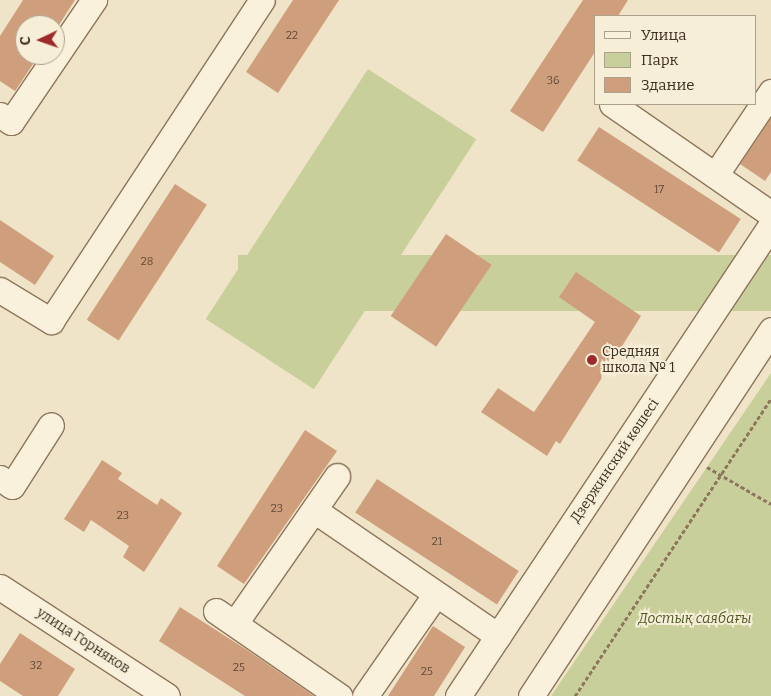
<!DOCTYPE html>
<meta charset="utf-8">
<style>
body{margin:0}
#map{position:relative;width:771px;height:696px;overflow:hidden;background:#f0e4c8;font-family:Bitter,serif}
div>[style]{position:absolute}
.green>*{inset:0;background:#c9cf9b;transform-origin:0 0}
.building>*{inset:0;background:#cf9f7d;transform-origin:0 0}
.path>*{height:3px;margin-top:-1.5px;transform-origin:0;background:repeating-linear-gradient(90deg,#8d765c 0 4px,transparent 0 6.5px)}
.roads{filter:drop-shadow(1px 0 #8d765c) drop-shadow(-1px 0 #8d765c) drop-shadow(0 1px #8d765c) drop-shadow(0 -1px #8d765c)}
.minor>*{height:25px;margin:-12.5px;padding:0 12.5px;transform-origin:12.5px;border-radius:12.5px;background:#faf1dc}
.dots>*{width:14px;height:14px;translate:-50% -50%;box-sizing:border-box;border:2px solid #f7eed8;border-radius:50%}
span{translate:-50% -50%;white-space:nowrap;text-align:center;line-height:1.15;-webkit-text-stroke:4px #f7eed8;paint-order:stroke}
.number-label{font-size:11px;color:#624a37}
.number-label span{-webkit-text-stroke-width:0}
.poi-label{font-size:14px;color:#3d2e20}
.left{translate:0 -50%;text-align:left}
.street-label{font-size:14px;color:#3d2e20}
.park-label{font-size:14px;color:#4d5a26;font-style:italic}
.legend{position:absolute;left:594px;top:15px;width:162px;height:90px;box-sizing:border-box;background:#f7eed8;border:1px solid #ada18e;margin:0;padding:6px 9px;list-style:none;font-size:15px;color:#3d2e20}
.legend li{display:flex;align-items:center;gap:10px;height:25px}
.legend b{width:25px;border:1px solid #ada18e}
.north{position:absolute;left:15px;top:15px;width:50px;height:50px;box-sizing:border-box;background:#f7eed8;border:1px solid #ada18e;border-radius:50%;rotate:267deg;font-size:14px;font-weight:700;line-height:20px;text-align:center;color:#3d2e20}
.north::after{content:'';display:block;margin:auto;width:18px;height:22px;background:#9e2a2b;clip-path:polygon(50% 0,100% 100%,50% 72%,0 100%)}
</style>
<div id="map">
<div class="green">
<div style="left:368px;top:69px;width:129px;height:298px;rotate:33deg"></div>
<div style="left:771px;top:255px;width:56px;height:533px;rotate:90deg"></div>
<div style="clip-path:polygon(771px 373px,771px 696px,551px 696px)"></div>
</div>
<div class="building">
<div style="clip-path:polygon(23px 0,75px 0,55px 31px,55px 25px,25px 25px,25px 55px,39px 55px,15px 91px,0 81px,0 36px)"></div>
<div style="clip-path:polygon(293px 0,339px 0,278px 93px,246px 72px)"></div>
<div style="clip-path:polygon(583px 0,628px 0,618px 16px,595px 16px,595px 52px,543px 132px,510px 111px)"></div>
<div style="clip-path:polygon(771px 118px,771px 172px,765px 181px,740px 164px)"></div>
<div style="left:599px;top:127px;width:169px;height:40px;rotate:33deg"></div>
<div style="left:175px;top:184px;width:38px;height:162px;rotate:33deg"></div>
<div style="clip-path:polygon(0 220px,54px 256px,35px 285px,0 262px)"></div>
<div style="left:446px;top:234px;width:55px;height:99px;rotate:34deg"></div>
<div style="clip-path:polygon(576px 272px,641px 316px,560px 444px,556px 441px,547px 456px,481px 412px,498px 388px,534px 412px,595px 322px,559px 297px)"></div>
<div style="clip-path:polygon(305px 430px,337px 451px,244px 584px,217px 566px)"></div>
<div style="clip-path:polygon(102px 460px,122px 473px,118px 479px,157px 505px,161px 498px,182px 513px,144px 572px,123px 557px,129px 546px,91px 520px,84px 532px,64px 519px)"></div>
<div style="left:377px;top:479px;width:169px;height:40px;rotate:33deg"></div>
<div style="clip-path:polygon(180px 607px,247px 650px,314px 696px,245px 696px,159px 641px)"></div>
<div style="clip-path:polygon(433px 626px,465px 647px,434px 696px,388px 696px)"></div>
<div style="clip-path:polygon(20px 633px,75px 669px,58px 696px,23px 696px,0 681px,0 664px)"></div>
</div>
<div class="path">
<div style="left:707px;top:467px;width:74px;rotate:30deg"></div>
<div style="left:575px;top:696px;width:356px;rotate:-56.6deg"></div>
</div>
<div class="roads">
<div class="minor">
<div style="left:612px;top:104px;width:193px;rotate:34.7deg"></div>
<div style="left:0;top:115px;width:13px;rotate:32deg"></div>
<div style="left:11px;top:122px;width:148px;rotate:-55.8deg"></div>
<div style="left:716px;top:174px;width:99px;rotate:-56.1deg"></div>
<div style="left:0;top:290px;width:60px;rotate:31.3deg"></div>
<div style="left:51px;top:321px;width:384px;rotate:-56.7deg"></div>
<div style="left:0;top:478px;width:14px;rotate:34deg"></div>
<div style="left:12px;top:486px;width:72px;rotate:-57.4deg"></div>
<div style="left:314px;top:510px;width:223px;rotate:34.4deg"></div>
<div style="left:0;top:587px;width:199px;rotate:33.1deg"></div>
<div style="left:216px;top:611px;width:150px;rotate:34.6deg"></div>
<div style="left:235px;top:623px;width:179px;rotate:-55.2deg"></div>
<div style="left:365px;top:696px;width:124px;rotate:-55.2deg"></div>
<div style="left:458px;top:696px;width:566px;rotate:-56.39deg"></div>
<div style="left:531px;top:696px;width:438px;rotate:-56.7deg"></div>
</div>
</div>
<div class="dots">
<div style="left:592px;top:360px;background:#9e2a2b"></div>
</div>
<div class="number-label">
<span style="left:292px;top:36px">22</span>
<span style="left:553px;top:81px">36</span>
<span style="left:659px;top:190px">17</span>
<span style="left:147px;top:262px">28</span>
<span style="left:277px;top:509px">23</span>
<span style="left:123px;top:516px">23</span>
<span style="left:437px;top:542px">21</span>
<span style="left:36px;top:666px">32</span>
<span style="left:239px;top:668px">25</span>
<span style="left:427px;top:672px">25</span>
</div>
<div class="poi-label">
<span class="left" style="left:602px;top:360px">Средняя<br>школа № 1</span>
</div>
<div class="street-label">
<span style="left:615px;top:461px;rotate:-56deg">Дзержинский көшесі</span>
<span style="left:83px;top:641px;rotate:33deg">улица Горняков</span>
</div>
<div class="park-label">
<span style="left:695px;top:619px">Достық саябағы</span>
</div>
<ul class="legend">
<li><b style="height:6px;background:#faf1dc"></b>Улица</li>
<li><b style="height:14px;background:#c9cf9b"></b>Парк</li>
<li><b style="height:14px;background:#cf9f7d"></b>Здание</li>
</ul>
<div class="north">С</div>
</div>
